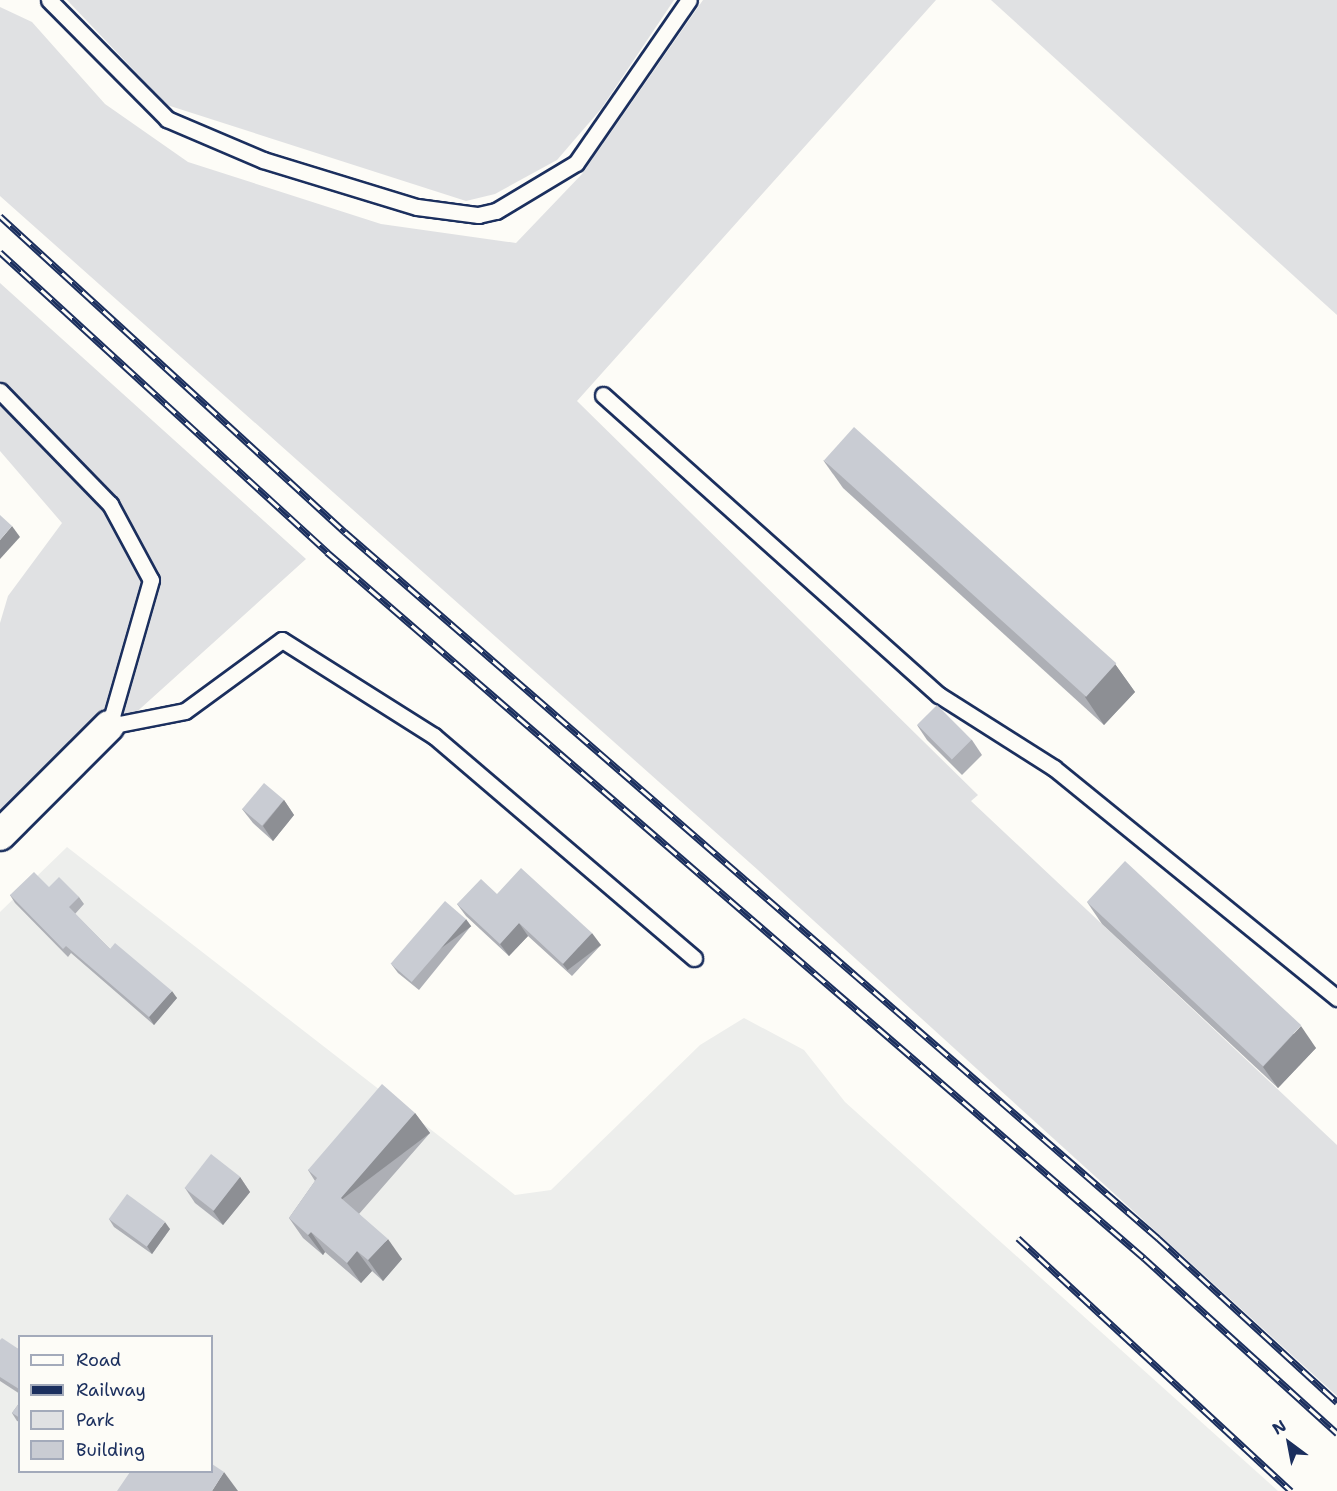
<!DOCTYPE html>
<style>
body{margin:0}
#map{position:relative;width:1337px;height:1491px;overflow:hidden;background:#fdfcf7;font-family:"Shantell Sans",sans-serif}
div>[style]{position:absolute}
.built>*{inset:0;background:#edeeec}
.green>*{inset:0;background:#e0e1e3}
.roads{filter:drop-shadow(2px 0 #1b2f5e) drop-shadow(-2px 0 #1b2f5e) drop-shadow(0 2px #1b2f5e) drop-shadow(0 -2px #1b2f5e)}
.service>*{height:15px;margin:-7.5px;padding:0 7.5px;transform-origin:7.5px;border-radius:7.5px;background:#fdfcf7}
.minor>*{height:30px;margin:-15px;padding:0 15px;transform-origin:15px;border-radius:15px;background:#fdfcf7}
.rail>*{height:7px;margin-top:-3.5px;transform-origin:0;background:repeating-linear-gradient(90deg,#fdfcf7 0 14px,#1b2f5e 0 28px);box-sizing:border-box;border-block:2px solid #1b2f5e}
.wall>*{inset:0;background:#adafb5}
.shaded-wall>*{inset:0;background:#8d8f94;transform-origin:0 0}
.building>*{inset:0;background:#c9ccd3;transform-origin:0 0}
span{translate:-50% -50%;white-space:nowrap;text-align:center;line-height:1.15;-webkit-text-stroke:4.5px #fdfcf7;paint-order:stroke}
.legend{position:absolute;left:18px;top:1335px;width:195px;height:138px;box-sizing:border-box;background:#fdfcf7;border:2px solid #a3aaba;margin:0;padding:8px 10px;list-style:none;font-size:18px;color:#1b2f5e}
.legend li{display:flex;align-items:center;gap:12px;height:30px}
.legend b{width:30px;border:2px solid #a3aaba}
.north{position:absolute;left:1259px;top:1413px;width:60px;height:60px;-webkit-text-stroke:4px #fdfcf7;paint-order:stroke;rotate:328deg;font-size:16px;font-weight:700;line-height:24px;text-align:center;color:#1b2f5e}
.north::after{content:'';display:block;margin:auto;width:21px;height:27px;background:#1b2f5e;clip-path:polygon(50% 0,100% 100%,50% 72%,0 100%)}
</style>
<div id="map">
<div class="built">
<div style="clip-path:polygon(evenodd,67px 847px,515px 1195px,551px 1190px,700px 1045px,744px 1018px,804px 1050px,845px 1102px,1278px 1491px,0 1491px,0 912px,67px 847px,20px 1336px,212px 1336px,212px 1472px,20px 1472px,20px 1336px)"></div>
</div>
<div class="green">
<div style="clip-path:polygon(67px 0,674px 0,601px 109px,557px 160px,495px 194px,466px 201px,167px 105px)"></div>
<div style="clip-path:polygon(703px 0,936px 0,577px 401px,978px 795px,971px 801px,1337px 1145px,1337px 1396px,758px 870px,0 196px,0 7px,32px 22px,105px 104px,188px 162px,381px 224px,516px 243px,582px 174px)"></div>
<div style="clip-path:polygon(991px 0,1337px 0,1337px 315px,1306px 287px)"></div>
<div style="clip-path:polygon(0 283px,306px 559px,80px 763px,0 842px,0 623px,8px 596px,62px 523px,0 451px)"></div>
</div>
<div class="roads">
<div class="service">
<div style="left:49px;top:0;width:168px;rotate:45.2deg"></div>
<div style="left:167px;top:119px;width:104px;rotate:23.1deg"></div>
<div style="left:263px;top:160px;width:161px;rotate:17deg"></div>
<div style="left:417px;top:207px;width:62px;rotate:7.5deg"></div>
<div style="left:478px;top:215px;width:18px;rotate:-13deg"></div>
<div style="left:496px;top:211px;width:93px;rotate:-31deg"></div>
<div style="left:576px;top:163px;width:198px;rotate:-55.3deg"></div>
<div style="left:0;top:391px;width:158px;rotate:45.8deg"></div>
<div style="left:110px;top:504px;width:86px;rotate:61.7deg"></div>
<div style="left:151px;top:580px;width:152px;rotate:106deg"></div>
<div style="left:109px;top:726px;width:77px;rotate:-11.2deg"></div>
<div style="left:185px;top:711px;width:120px;rotate:-36.2deg"></div>
<div style="left:282px;top:640px;width:180px;rotate:32.3deg"></div>
<div style="left:434px;top:736px;width:342px;rotate:40.5deg"></div>
<div style="left:603px;top:395px;width:450px;rotate:41.8deg"></div>
<div style="left:939px;top:695px;width:136px;rotate:32.4deg"></div>
<div style="left:1054px;top:768px;width:365px;rotate:39.1deg"></div>
</div>
<div class="minor">
<div style="left:0;top:835px;width:154px;rotate:-45deg"></div>
</div>
</div>
<div class="rail">
<div style="left:0;top:216px;width:468px;rotate:42.5deg"></div>
<div style="left:345px;top:532px;width:1077px;rotate:40.97deg"></div>
<div style="left:1158px;top:1238px;width:243px;rotate:42.5deg"></div>
<div style="left:0;top:252px;width:444px;rotate:42.5deg"></div>
<div style="left:327px;top:552px;width:1080px;rotate:40.83deg"></div>
<div style="left:1144px;top:1258px;width:261px;rotate:42.2deg"></div>
<div style="left:1018px;top:1238px;width:372px;rotate:42.8deg"></div>
</div>
<div class="wall">
<div style="clip-path:polygon(823px 460px,1115px 664px,1135px 692px,1104px 725px,843px 488px)"></div>
<div style="clip-path:polygon(917px 725px,972px 740px,982px 755px,962px 775px,927px 740px)"></div>
<div style="clip-path:polygon(284px 800px,294px 815px,273px 841px,253px 823px,242px 809px)"></div>
<div style="clip-path:polygon(49px 887px,79px 897px,84px 904px,75px 914px,110px 949px,177px 998px,154px 1025px,71px 953px,68px 957px,15px 903px,10px 895px)"></div>
<div style="clip-path:polygon(497px 894px,601px 945px,572px 976px,528px 936px,509px 956px,466px 916px,457px 904px)"></div>
<div style="clip-path:polygon(1087px 902px,1316px 1048px,1278px 1088px,1102px 924px)"></div>
<div style="clip-path:polygon(471px 926px,419px 990px,398px 973px,392px 965px)"></div>
<div style="clip-path:polygon(415px 1113px,430px 1133px,359px 1214px,402px 1259px,383px 1281px,372px 1271px,361px 1283px,325px 1252px,323px 1255px,303px 1238px,289px 1218px,315px 1181px,308px 1170px)"></div>
<div style="clip-path:polygon(240px 1177px,250px 1192px,223px 1225px,195px 1203px,185px 1188px)"></div>
<div style="clip-path:polygon(109px 1219px,170px 1229px,152px 1254px,114px 1227px)"></div>
<div style="clip-path:polygon(0 1340px,20px 1350px,20px 1394px,0 1381px)"></div>
<div style="clip-path:polygon(20px 1402px,20px 1422px,17px 1421px,12px 1413px)"></div>
</div>
<div class="shaded-wall">
<div style="clip-path:polygon(12px 526px,20px 537px,0 559px,0 540px)"></div>
<div style="clip-path:polygon(1115px 664px,1135px 692px,1104px 725px,1085px 697px)"></div>
<div style="clip-path:polygon(284px 800px,294px 815px,273px 841px,263px 826px)"></div>
<div style="left:466px;top:919px;width:9px;height:82px;rotate:54deg"></div>
<div style="clip-path:polygon(519px 923px,528px 936px,509px 956px,500px 944px)"></div>
<div style="left:592px;top:933px;width:15px;height:42px;rotate:53deg"></div>
<div style="clip-path:polygon(172px 991px,177px 998px,154px 1025px,149px 1017px)"></div>
<div style="clip-path:polygon(1301px 1026px,1316px 1048px,1278px 1088px,1263px 1067px)"></div>
<div style="left:415px;top:1113px;width:25px;height:113px;rotate:53deg"></div>
<div style="clip-path:polygon(240px 1177px,250px 1192px,223px 1225px,213px 1211px)"></div>
<div style="clip-path:polygon(165px 1222px,170px 1229px,152px 1254px,147px 1246px)"></div>
<div style="clip-path:polygon(311px 1232px,325px 1252px,323px 1255px,308px 1235px)"></div>
<div style="clip-path:polygon(388px 1239px,402px 1259px,383px 1281px,368px 1260px)"></div>
<div style="clip-path:polygon(357px 1251px,372px 1271px,361px 1283px,347px 1263px)"></div>
<div style="clip-path:polygon(224px 1472px,238px 1491px,212px 1491px)"></div>
</div>
<div class="building">
<div style="left:854px;top:427px;width:353px;height:45px;rotate:42deg"></div>
<div style="clip-path:polygon(0 515px,12px 526px,0 540px)"></div>
<div style="left:937px;top:705px;width:49px;height:28px;rotate:45deg"></div>
<div style="left:264px;top:783px;width:26px;height:34px;rotate:40deg"></div>
<div style="left:1125px;top:861px;width:241px;height:56px;rotate:43deg"></div>
<div style="clip-path:polygon(521px 868px,592px 933px,563px 964px,519px 923px,500px 944px,457px 904px,481px 879px,497px 894px)"></div>
<div style="clip-path:polygon(34px 872px,49px 887px,59px 877px,79px 897px,69px 907px,110px 949px,115px 943px,172px 991px,149px 1017px,66px 946px,63px 949px,10px 895px)"></div>
<div style="left:445px;top:901px;width:28px;height:83px;rotate:41deg"></div>
<div style="clip-path:polygon(382px 1084px,415px 1113px,341px 1198px,388px 1239px,368px 1260px,357px 1251px,347px 1263px,311px 1232px,308px 1235px,289px 1218px,317px 1178px,308px 1170px)"></div>
<div style="left:211px;top:1154px;width:37px;height:43px;rotate:38deg"></div>
<div style="left:127px;top:1194px;width:47px;height:31px;rotate:36deg"></div>
<div style="clip-path:polygon(2px 1338px,20px 1350px,20px 1388px,19px 1389px,0 1377px,0 1340px)"></div>
<div style="clip-path:polygon(20px 1402px,20px 1418px,12px 1413px)"></div>
<div style="clip-path:polygon(212px 1464px,224px 1472px,212px 1491px,117px 1491px,130px 1472px,212px 1472px)"></div>
</div>
<ul class="legend">
<li><b style="height:8px;background:#fdfcf7"></b>Road</li>
<li><b style="height:8px;background:#1b2f5e"></b>Railway</li>
<li><b style="height:16px;background:#e0e1e3"></b>Park</li>
<li><b style="height:16px;background:#c9ccd3"></b>Building</li>
</ul>
<div class="north">N</div>
</div>
